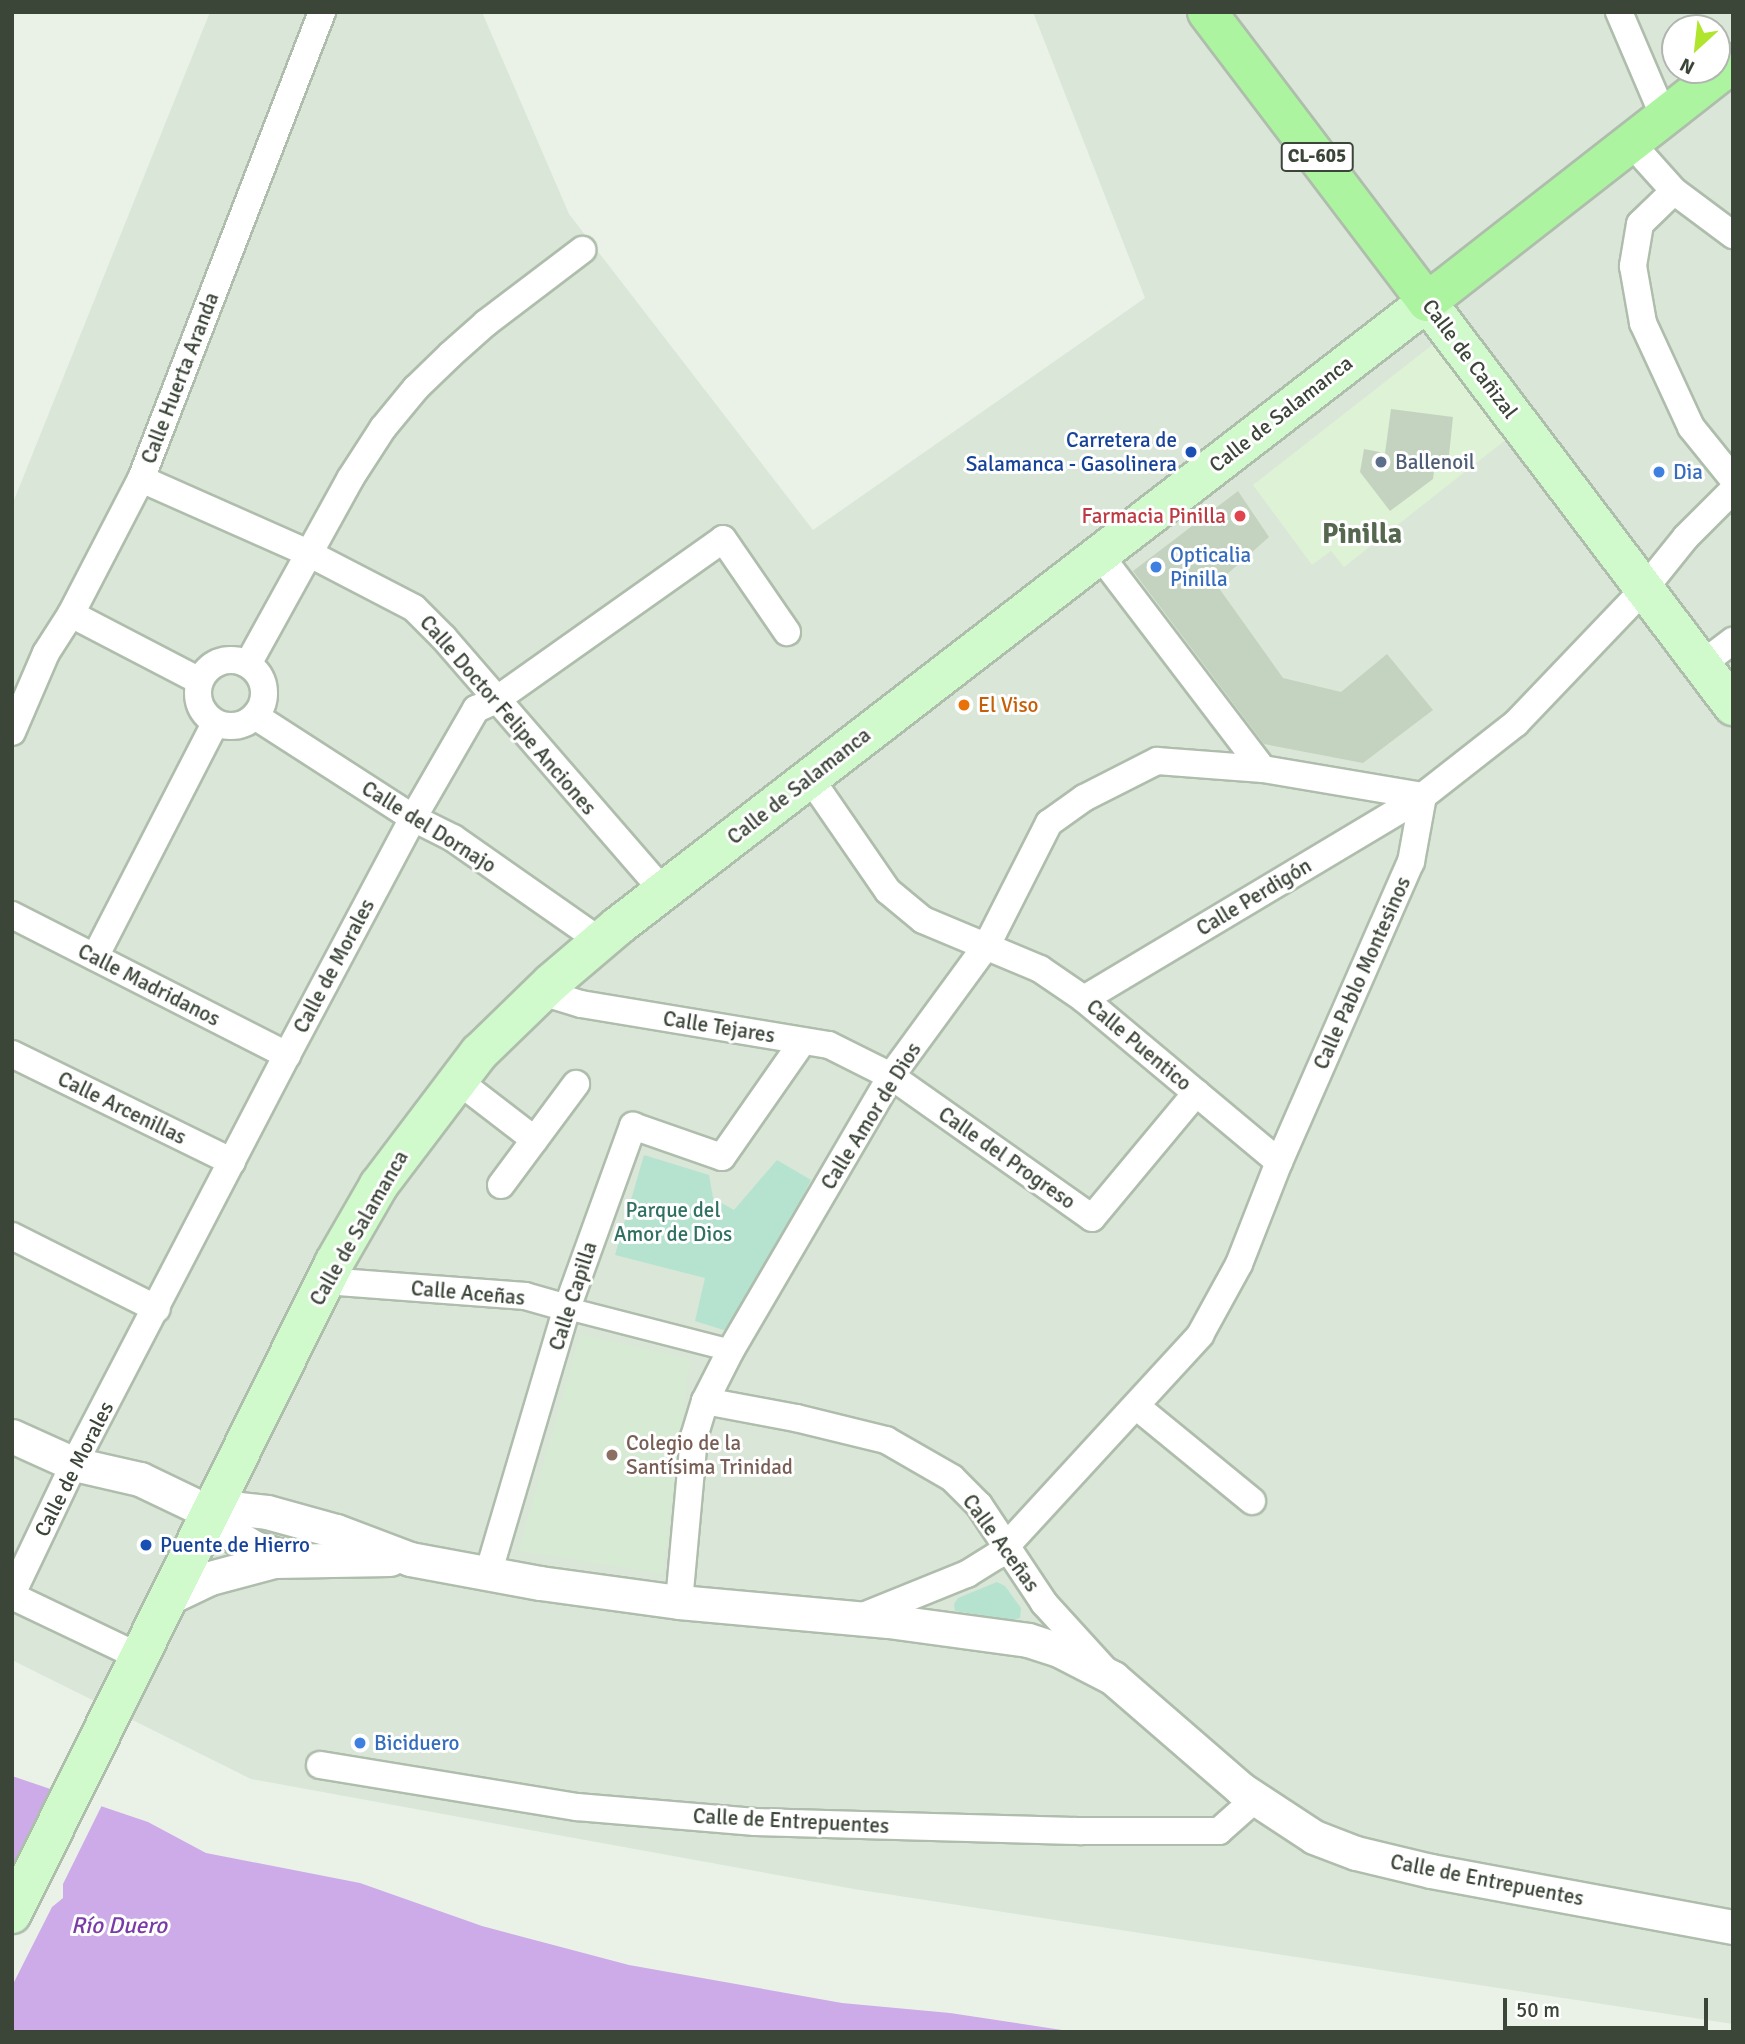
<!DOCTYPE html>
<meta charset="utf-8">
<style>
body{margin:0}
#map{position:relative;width:1745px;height:2044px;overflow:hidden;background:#eaf2e8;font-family:Signika,sans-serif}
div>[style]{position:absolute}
.residential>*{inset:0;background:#dae6d7}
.commercial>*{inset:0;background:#def2d6}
.education>*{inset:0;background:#d7ead4}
.green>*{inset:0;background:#b5e3d0}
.water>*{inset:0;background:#cdabe9}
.pier>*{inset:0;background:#eaf2e8}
.building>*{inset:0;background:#c4d3bf}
.roads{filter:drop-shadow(2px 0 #afbdac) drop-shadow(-2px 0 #afbdac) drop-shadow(0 2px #afbdac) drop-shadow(0 -2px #afbdac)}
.pedestrian>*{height:21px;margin:-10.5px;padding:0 10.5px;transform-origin:10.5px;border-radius:10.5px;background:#fff}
.minor>*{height:26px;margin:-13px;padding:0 13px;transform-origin:13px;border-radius:13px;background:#fff}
.minor>.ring{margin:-13px;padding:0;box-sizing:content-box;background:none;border:26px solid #fff;border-radius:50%}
.tertiary>*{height:33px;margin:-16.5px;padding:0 16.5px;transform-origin:16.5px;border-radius:16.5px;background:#fff}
.secondary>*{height:38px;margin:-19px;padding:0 19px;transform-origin:19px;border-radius:19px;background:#d0f9cc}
.primary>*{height:38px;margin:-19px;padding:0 19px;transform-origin:19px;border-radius:19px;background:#acf4a0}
.dots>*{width:19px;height:19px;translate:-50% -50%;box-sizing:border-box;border:4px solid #fff;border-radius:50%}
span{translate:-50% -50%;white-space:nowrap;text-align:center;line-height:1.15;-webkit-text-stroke:6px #fff;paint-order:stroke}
.shield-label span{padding:2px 5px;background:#fff;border:2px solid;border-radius:5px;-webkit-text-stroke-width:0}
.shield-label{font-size:19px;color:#3b4538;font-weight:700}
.street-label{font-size:21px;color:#3b4538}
.transit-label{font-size:21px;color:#164399}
.right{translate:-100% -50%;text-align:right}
.left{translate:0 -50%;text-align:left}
.service-label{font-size:21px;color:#4e5e75}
.shop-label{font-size:21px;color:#366cbe}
.health-label{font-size:21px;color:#be3a42}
.food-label{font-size:21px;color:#c56008}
.park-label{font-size:21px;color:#307162}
.education-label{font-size:21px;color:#785e54}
.water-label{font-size:23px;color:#783ba7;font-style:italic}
.district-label{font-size:28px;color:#566750;font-weight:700}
.frame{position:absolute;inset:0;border:14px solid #3b4538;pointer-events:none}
.north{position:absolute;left:1661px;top:14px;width:70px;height:70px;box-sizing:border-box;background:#fff;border:2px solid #b1b5af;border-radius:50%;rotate:207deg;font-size:19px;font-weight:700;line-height:28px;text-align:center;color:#3b4538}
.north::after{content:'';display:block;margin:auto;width:24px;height:32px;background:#afe52d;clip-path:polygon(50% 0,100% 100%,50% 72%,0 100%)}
.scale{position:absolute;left:1503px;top:1998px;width:205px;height:32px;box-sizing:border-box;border:4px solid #3b4538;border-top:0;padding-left:9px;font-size:21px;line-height:24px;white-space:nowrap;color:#3b4538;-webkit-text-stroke:5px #fff;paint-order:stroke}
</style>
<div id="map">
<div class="residential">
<div style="clip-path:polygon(evenodd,210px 12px,482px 12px,569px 214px,813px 530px,1145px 298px,1033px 12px,1733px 12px,1733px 2024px,854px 1889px,251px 1779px,12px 1660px,12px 505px,210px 12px,1675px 28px,1717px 28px,1717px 70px,1675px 70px,1675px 28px)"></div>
</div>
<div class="commercial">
<div style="clip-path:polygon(1436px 342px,1508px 438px,1344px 567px,1331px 551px,1312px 565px,1253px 485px)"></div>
</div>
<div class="education">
<div style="clip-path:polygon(580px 1334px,690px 1359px,663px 1574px,518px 1551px)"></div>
</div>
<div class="green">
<div style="clip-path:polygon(644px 1155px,709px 1175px,713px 1198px,734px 1210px,777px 1160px,811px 1180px,733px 1333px,695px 1321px,705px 1278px,615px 1255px)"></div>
<div style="clip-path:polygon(997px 1582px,1005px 1586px,1021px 1608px,1020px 1618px,1013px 1620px,955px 1611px,954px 1604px,958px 1598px)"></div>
</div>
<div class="water">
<div style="clip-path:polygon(12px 1776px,148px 1822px,206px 1853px,360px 1883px,482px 1926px,629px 1965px,842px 2003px,950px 2013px,1075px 2032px,12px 2032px)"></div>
</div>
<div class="pier">
<div style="clip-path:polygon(54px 1786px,103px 1803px,63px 1884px,63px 1898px,52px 1907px,12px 1986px,12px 1869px)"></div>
</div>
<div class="building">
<div style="clip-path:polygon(1391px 409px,1453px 417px,1448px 465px,1435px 463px,1433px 479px,1390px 511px,1360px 472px,1364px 449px,1385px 453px)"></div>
<div style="clip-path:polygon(1238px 491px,1269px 537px,1216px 584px,1283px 678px,1341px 692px,1387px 654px,1433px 710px,1363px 763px,1264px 744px,1133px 571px)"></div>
</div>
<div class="roads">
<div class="pedestrian">
<div style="left:567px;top:1308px;width:169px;rotate:14.4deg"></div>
</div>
<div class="minor">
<div style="left:1619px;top:12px;width:114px;rotate:66.8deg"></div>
<div style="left:1631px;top:143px;width:64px;rotate:48.1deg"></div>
<div style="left:1674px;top:191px;width:74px;rotate:36.7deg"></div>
<div style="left:1674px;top:191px;width:47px;rotate:135.9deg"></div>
<div style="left:1640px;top:224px;width:43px;rotate:99.5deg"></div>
<div style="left:1633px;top:266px;width:58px;rotate:80deg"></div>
<div style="left:1643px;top:323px;width:115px;rotate:65.2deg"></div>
<div style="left:1691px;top:427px;width:67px;rotate:51.1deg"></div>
<div style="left:141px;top:479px;width:185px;rotate:23.9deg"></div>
<div style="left:310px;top:554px;width:117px;rotate:27.4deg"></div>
<div style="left:414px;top:608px;width:42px;rotate:45deg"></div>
<div style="left:444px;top:638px;width:335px;rotate:49.1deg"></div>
<div style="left:1099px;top:554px;width:270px;rotate:52.7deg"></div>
<div style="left:71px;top:614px;width:143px;rotate:27.5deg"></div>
<div class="ring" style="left:198px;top:660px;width:40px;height:40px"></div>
<div style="left:248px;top:664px;width:211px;rotate:-61.1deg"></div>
<div style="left:350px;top:479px;width:61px;rotate:-57.1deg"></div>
<div style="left:383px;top:428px;width:52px;rotate:-50.5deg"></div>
<div style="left:416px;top:388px;width:47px;rotate:-44.1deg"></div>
<div style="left:450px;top:355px;width:48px;rotate:-41.6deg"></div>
<div style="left:486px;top:323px;width:121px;rotate:-37.2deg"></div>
<div style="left:1702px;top:664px;width:39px;rotate:-37deg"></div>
<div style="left:255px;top:716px;width:188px;rotate:32.8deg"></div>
<div style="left:413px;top:818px;width:45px;rotate:26.6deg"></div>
<div style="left:453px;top:838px;width:179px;rotate:35deg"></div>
<div style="left:12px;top:732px;width:86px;rotate:-66.7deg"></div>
<div style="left:46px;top:653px;width:46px;rotate:-57.3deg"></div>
<div style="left:71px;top:614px;width:152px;rotate:-62.6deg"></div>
<div style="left:141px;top:479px;width:501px;rotate:-68.81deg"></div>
<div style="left:810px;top:778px;width:137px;rotate:55.4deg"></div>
<div style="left:888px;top:891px;width:45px;rotate:39.6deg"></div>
<div style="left:923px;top:920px;width:127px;rotate:22.7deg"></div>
<div style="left:1040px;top:969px;width:53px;rotate:34.3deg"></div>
<div style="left:1084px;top:999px;width:254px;rotate:39.9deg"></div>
<div style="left:12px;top:915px;width:309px;rotate:27deg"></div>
<div style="left:95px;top:957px;width:262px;rotate:-62.8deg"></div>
<div style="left:542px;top:992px;width:41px;rotate:17.1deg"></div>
<div style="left:581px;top:1004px;width:251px;rotate:9.4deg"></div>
<div style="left:829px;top:1045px;width:69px;rotate:26.6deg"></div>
<div style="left:891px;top:1076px;width:246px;rotate:35.2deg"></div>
<div style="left:1092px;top:1218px;width:163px;rotate:-50.2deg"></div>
<div style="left:1084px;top:999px;width:395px;rotate:-30.9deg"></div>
<div style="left:1423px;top:796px;width:118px;rotate:-38.1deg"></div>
<div style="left:1516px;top:723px;width:187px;rotate:-46.3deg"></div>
<div style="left:1645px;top:588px;width:65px;rotate:-51.2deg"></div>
<div style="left:1686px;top:537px;width:66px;rotate:-45deg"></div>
<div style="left:12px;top:1054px;width:245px;rotate:26.1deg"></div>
<div style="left:457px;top:1080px;width:98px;rotate:37.6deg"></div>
<div style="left:501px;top:1185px;width:126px;rotate:-53.4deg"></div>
<div style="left:12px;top:1236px;width:162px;rotate:26.7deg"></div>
<div style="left:325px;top:1281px;width:201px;rotate:4.3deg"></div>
<div style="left:525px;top:1296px;width:44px;rotate:15.9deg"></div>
<div style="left:705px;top:1401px;width:93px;rotate:10.6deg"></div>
<div style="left:796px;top:1418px;width:93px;rotate:13.7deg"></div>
<div style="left:886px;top:1440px;width:76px;rotate:29.9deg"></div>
<div style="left:952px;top:1478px;width:38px;rotate:45deg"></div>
<div style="left:979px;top:1505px;width:118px;rotate:56.4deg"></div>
<div style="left:1044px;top:1603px;width:89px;rotate:47.7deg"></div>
<div style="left:1136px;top:1406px;width:150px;rotate:39.3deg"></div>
<div style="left:488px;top:1574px;width:277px;rotate:-73.5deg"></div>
<div style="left:567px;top:1308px;width:194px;rotate:-70.1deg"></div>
<div style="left:633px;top:1126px;width:94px;rotate:19.2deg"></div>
<div style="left:722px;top:1157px;width:141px;rotate:-55.1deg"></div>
<div style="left:12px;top:1594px;width:144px;rotate:-64.5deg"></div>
<div style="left:74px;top:1464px;width:461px;rotate:-62.5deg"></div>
<div style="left:287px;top:1055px;width:268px;rotate:-62deg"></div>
<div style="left:413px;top:818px;width:126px;rotate:-60deg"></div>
<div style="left:476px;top:709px;width:22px;rotate:-24deg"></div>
<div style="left:496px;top:700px;width:278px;rotate:-35.3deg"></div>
<div style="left:723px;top:539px;width:113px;rotate:55.5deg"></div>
<div style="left:12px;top:1596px;width:142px;rotate:25.5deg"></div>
<div style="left:679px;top:1602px;width:166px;rotate:-84.8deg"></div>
<div style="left:694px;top:1437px;width:38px;rotate:-73deg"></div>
<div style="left:705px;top:1401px;width:57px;rotate:-63deg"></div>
<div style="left:731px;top:1350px;width:317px;rotate:-59.7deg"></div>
<div style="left:891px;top:1076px;width:162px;rotate:-53.8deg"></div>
<div style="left:987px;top:945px;width:137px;rotate:-63.1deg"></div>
<div style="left:1049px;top:823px;width:43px;rotate:-35.5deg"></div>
<div style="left:1084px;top:798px;width:82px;rotate:-26.9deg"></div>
<div style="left:1157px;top:761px;width:106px;rotate:4.3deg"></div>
<div style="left:1263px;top:769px;width:162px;rotate:9.6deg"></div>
<div style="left:858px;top:1618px;width:118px;rotate:-22deg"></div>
<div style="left:967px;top:1574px;width:36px;rotate:-32deg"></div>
<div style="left:998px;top:1555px;width:299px;rotate:-47.4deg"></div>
<div style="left:1200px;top:1335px;width:81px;rotate:-61.2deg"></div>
<div style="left:1239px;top:1264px;width:110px;rotate:-68.6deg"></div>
<div style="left:1279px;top:1162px;width:328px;rotate:-66.3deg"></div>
<div style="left:1411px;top:862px;width:67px;rotate:-79.7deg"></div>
<div style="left:320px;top:1765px;width:260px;rotate:9.3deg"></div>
<div style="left:577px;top:1807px;width:179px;rotate:4.8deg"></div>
<div style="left:755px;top:1822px;width:327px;rotate:1.6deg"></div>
<div style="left:1082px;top:1831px;width:137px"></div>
<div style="left:1219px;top:1831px;width:47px;rotate:-41.5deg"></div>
</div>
<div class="tertiary">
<div style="left:12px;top:1436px;width:68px;rotate:24.3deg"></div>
<div style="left:74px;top:1464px;width:68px;rotate:12.8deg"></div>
<div style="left:140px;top:1479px;width:79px;rotate:25.6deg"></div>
<div style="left:211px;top:1513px;width:35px;rotate:44deg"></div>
<div style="left:236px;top:1537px;width:22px;rotate:30deg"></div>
<div style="left:255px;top:1548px;width:22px;rotate:18deg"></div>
<div style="left:276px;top:1555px;width:25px;rotate:7deg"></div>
<div style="left:211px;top:1513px;width:28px;rotate:-8deg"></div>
<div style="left:239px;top:1509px;width:28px;rotate:6deg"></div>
<div style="left:267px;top:1512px;width:72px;rotate:15.4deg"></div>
<div style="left:336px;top:1531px;width:79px;rotate:20.7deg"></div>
<div style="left:410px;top:1559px;width:132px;rotate:10.5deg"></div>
<div style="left:540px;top:1583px;width:140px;rotate:7.8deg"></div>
<div style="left:679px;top:1602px;width:210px;rotate:5.2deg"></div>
<div style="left:888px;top:1621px;width:141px;rotate:7.7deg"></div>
<div style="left:1028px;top:1640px;width:35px;rotate:18deg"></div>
<div style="left:1061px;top:1651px;width:59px;rotate:27.4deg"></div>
<div style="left:1113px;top:1678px;width:169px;rotate:40.9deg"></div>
<div style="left:1241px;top:1789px;width:87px;rotate:33.3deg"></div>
<div style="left:1314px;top:1837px;width:45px;rotate:20.9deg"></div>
<div style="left:1356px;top:1853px;width:77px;rotate:13.5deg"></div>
<div style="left:1431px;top:1871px;width:307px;rotate:10.5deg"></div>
<div style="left:170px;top:1597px;width:44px;rotate:-25.4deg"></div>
<div style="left:210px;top:1578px;width:66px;rotate:-14.9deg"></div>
<div style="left:274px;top:1561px;width:116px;rotate:-1deg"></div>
</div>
<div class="secondary">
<div style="left:12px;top:1914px;width:726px;rotate:-63.68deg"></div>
<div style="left:334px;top:1263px;width:90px;rotate:-60deg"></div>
<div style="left:379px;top:1185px;width:166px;rotate:-52.9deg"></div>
<div style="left:479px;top:1053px;width:100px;rotate:-44.2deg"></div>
<div style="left:551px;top:983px;width:88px;rotate:-40.4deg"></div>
<div style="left:618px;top:926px;width:1022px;rotate:-37.64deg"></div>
<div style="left:1427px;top:302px;width:507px;rotate:52.86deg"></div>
</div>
<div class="primary">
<div style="left:1207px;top:12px;width:364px;rotate:52.8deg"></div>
<div style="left:1427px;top:302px;width:388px;rotate:-38deg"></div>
</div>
</div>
<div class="dots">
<div style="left:1191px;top:452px;background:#1a4fb4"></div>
<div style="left:1381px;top:462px;background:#5c6f8a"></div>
<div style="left:1659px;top:472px;background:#3f7fe0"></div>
<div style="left:1240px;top:516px;background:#e0444e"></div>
<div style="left:1156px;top:567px;background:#3f7fe0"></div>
<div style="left:964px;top:705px;background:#e8710a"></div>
<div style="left:612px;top:1455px;background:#8d6e63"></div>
<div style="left:146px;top:1545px;background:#1a4fb4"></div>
<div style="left:360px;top:1743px;background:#3f7fe0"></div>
</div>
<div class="shield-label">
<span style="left:1317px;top:157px">CL-605</span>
</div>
<div class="street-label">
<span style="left:1470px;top:359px;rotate:53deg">Calle de Cañizal</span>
<span style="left:180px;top:378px;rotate:-69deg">Calle Huerta Aranda</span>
<span style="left:1281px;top:414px;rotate:-38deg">Calle de Salamanca</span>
<span style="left:508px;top:715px;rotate:49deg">Calle Doctor Felipe Anciones</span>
<span style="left:799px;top:786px;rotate:-38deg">Calle de Salamanca</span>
<span style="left:429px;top:827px;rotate:32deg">Calle del Dornajo</span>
<span style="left:1254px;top:897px;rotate:-31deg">Calle Perdigón</span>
<span style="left:334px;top:966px;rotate:-62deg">Calle de Morales</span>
<span style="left:1362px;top:973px;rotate:-66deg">Calle Pablo Montesinos</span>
<span style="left:149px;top:985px;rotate:27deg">Calle Madridanos</span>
<span style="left:719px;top:1027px;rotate:9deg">Calle Tejares</span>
<span style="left:1139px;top:1045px;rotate:40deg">Calle Puentico</span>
<span style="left:122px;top:1108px;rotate:26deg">Calle Arcenillas</span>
<span style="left:871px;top:1116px;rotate:-58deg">Calle Amor de Dios</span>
<span style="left:1007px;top:1158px;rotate:35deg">Calle del Progreso</span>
<span style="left:359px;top:1228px;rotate:-60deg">Calle de Salamanca</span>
<span style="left:468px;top:1293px;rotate:5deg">Calle Aceñas</span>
<span style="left:573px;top:1296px;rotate:-72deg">Calle Capilla</span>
<span style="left:74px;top:1469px;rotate:-63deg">Calle de Morales</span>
<span style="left:1001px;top:1543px;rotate:54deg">Calle Aceñas</span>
<span style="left:791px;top:1821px;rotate:3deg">Calle de Entrepuentes</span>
<span style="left:1487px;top:1880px;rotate:11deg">Calle de Entrepuentes</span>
</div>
<div class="transit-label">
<span class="right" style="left:1177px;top:452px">Carretera de<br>Salamanca - Gasolinera</span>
<span class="left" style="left:160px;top:1545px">Puente de Hierro</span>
</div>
<div class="service-label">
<span class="left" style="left:1395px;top:462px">Ballenoil</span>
</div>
<div class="shop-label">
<span class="left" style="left:1673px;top:472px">Dia</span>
<span class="left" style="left:1170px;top:567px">Opticalia<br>Pinilla</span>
<span class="left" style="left:374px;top:1743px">Biciduero</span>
</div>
<div class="health-label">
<span class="right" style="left:1226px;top:516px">Farmacia Pinilla</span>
</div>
<div class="food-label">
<span class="left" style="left:978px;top:705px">El Viso</span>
</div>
<div class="park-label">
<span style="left:673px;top:1222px">Parque del<br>Amor de Dios</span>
</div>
<div class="education-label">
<span class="left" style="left:626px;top:1455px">Colegio de la<br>Santísima Trinidad</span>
</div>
<div class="water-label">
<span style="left:119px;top:1926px">Río Duero</span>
</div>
<div class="district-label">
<span style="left:1362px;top:534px">Pinilla</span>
</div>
<div class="frame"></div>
<div class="north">N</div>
<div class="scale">50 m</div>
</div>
